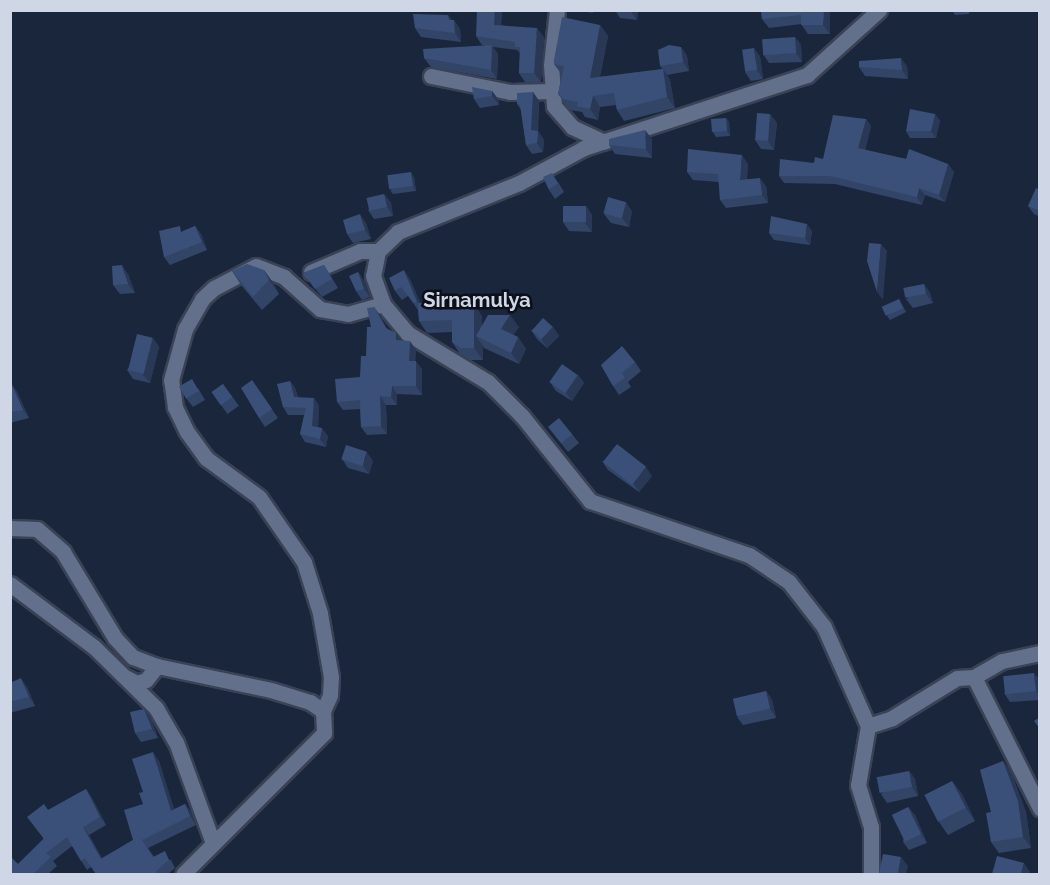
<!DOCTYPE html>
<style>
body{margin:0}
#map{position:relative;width:1050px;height:885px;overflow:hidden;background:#1a263c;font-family:Raleway,sans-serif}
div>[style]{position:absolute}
.roads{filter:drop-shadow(2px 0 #3a4256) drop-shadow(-2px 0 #3a4256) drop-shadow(0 2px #3a4256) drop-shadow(0 -2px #3a4256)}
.minor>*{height:15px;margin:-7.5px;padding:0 7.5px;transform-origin:7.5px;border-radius:7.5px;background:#62708b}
.secondary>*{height:15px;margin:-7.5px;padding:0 7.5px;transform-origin:7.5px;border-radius:7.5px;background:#62708b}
.wall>*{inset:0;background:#324567;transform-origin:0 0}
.shaded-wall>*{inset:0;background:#293854}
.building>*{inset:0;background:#3a5078;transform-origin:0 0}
span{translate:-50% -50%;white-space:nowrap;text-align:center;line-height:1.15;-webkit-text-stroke:5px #0a0f19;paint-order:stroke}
.quarter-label{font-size:20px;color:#cfd7e6;font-weight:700}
.frame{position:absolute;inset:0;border:12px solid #cfd7e6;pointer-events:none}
</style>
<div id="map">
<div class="roads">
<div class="minor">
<div style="left:557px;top:10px;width:55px;rotate:96.2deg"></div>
<div style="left:551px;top:65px;width:41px;rotate:85.8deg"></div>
<div style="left:554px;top:106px;width:28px;rotate:49deg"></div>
<div style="left:572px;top:127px;width:35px;rotate:25deg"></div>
<div style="left:879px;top:10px;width:97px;rotate:137.9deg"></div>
<div style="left:807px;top:75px;width:235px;rotate:161.9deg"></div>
<div style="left:584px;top:148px;width:74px;rotate:151.7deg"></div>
<div style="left:519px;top:183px;width:131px;rotate:158deg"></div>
<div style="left:398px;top:232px;width:28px;rotate:136deg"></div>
<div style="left:378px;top:251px;width:25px;rotate:101deg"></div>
<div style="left:373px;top:276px;width:30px;rotate:70deg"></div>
<div style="left:383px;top:304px;width:38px;rotate:50deg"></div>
<div style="left:407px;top:333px;width:95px;rotate:31.2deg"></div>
<div style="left:488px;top:382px;width:48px;rotate:45deg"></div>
<div style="left:522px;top:416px;width:109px;rotate:51.3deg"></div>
<div style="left:590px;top:501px;width:168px;rotate:18.8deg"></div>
<div style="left:749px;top:555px;width:48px;rotate:34deg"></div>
<div style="left:789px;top:582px;width:57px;rotate:52.1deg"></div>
<div style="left:824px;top:627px;width:108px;rotate:66deg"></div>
<div style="left:868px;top:726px;width:25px;rotate:-18deg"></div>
<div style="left:892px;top:718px;width:76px;rotate:-31.6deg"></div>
<div style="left:957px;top:678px;width:17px;rotate:-3deg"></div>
<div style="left:974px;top:677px;width:147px;rotate:63.3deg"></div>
<div style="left:431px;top:76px;width:81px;rotate:11.4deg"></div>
<div style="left:510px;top:92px;width:42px;rotate:-1.4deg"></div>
<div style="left:311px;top:272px;width:53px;rotate:-23.2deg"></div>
<div style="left:360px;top:251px;width:18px"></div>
<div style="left:10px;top:584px;width:105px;rotate:36.9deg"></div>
<div style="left:94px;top:647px;width:87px;rotate:44.5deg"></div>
<div style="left:156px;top:708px;width:39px;rotate:60deg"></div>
<div style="left:176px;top:742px;width:108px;rotate:69.9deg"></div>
<div style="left:125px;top:677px;width:13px;rotate:27deg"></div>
<div style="left:137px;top:683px;width:9px;rotate:-18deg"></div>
<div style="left:146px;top:680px;width:18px;rotate:-52deg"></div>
<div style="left:974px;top:677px;width:32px;rotate:-30deg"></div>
<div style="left:1002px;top:661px;width:39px;rotate:-12deg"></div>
<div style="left:323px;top:711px;width:17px;rotate:-66deg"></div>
<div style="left:330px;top:695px;width:18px;rotate:-87deg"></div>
<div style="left:331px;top:677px;width:65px;rotate:-99.8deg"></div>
<div style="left:320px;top:613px;width:53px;rotate:-107.4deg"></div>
<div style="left:304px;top:562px;width:79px;rotate:-124.7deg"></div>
<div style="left:259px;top:497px;width:66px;rotate:-143.7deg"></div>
<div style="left:206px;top:458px;width:32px;rotate:-126deg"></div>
<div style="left:187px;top:432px;width:28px;rotate:-116deg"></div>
<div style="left:175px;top:407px;width:27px;rotate:-98deg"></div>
<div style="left:171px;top:380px;width:53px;rotate:-74.6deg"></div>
<div style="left:185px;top:329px;width:34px;rotate:-60deg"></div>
<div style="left:202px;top:299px;width:16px;rotate:-43deg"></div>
<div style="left:214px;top:288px;width:47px;rotate:-27.6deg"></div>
<div style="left:256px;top:266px;width:30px;rotate:21deg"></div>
<div style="left:284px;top:277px;width:48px;rotate:41.6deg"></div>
<div style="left:320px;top:309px;width:28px;rotate:10deg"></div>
<div style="left:348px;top:314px;width:36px;rotate:-16deg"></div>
<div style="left:868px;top:726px;width:60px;rotate:99.6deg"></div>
<div style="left:858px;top:785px;width:44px;rotate:72.8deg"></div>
<div style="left:871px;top:827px;width:47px;rotate:90deg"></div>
</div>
<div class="secondary">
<div style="left:10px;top:528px;width:27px;rotate:2deg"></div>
<div style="left:37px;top:529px;width:35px;rotate:41deg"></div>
<div style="left:63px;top:552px;width:100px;rotate:58.8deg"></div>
<div style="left:115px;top:638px;width:26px;rotate:47deg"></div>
<div style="left:133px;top:657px;width:26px;rotate:21deg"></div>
<div style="left:157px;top:666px;width:116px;rotate:11.9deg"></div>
<div style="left:271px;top:690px;width:41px;rotate:17.1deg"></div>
<div style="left:310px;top:702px;width:16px;rotate:35deg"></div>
<div style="left:323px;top:711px;width:22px;rotate:87deg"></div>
<div style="left:324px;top:733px;width:199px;rotate:135deg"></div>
</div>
</div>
<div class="wall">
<div style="clip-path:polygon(502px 10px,501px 25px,544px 37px,541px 82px,525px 82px,519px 73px,520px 53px,517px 50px,493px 47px,498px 54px,497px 79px,431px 67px,424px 58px,486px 46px,482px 45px,476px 36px)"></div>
<div style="clip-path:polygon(574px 10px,592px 10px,593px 13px)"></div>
<div style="clip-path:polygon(615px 10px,638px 10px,637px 20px,620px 18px)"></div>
<div style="clip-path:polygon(761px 10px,829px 10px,830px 34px,808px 34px,801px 24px,769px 28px,762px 19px)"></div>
<div style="clip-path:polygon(952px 10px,969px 10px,969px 14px,955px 15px)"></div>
<div style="clip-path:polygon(448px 15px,452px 20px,454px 20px,460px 29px,461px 42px,421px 37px,415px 28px)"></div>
<div style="clip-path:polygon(600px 25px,608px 36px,600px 77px,663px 69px,670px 80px,675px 108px,624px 121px,617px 110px,616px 105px,600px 107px,598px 120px,585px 117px,582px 112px,570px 110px,558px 94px,562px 75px,554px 64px)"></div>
<div style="clip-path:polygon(795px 37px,801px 45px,802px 62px,769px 63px,763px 54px)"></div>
<div style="clip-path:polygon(681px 47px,687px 56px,689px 71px,667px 75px,660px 66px)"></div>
<div style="clip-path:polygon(760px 56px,763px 79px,751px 81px,745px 72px)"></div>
<div style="clip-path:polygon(907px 66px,908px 79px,865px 76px,859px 67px)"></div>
<div style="clip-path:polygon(492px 91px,498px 99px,499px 105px,480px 108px,474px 99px)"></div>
<div style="clip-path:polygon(533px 92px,539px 101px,538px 131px,544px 140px,543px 152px,532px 154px,526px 145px,521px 110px,517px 104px)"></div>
<div style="clip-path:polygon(770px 114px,777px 123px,774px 150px,761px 149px,755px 140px)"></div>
<div style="clip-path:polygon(935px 114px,940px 121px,936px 138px,910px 138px,906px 131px)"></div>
<div style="clip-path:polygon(726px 118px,729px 122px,730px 136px,716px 137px,713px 132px)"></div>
<div style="clip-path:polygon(866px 119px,871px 126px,865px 150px,906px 159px,948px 164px,954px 172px,945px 202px,925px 195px,922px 205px,835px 184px,784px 183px,779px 176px,823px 159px)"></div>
<div style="clip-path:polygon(652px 139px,652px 158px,615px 154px,609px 145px)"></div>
<div style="clip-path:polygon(748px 164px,747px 179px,766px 186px,768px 203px,726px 208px,720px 200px,719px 182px,693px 180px,687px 172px)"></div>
<div style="clip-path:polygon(414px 177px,416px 191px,393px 194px,390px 190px)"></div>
<div style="clip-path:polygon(558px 182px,564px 192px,555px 199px,549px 190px)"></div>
<div style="clip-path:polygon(1040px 190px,1040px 217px,1034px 214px,1028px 206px)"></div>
<div style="clip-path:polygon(384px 194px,391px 203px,393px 216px,374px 219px,368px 210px)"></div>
<div style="clip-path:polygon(586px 206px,592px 215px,592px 232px,569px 231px,563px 222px)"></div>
<div style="clip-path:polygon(632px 211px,629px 227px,611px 223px,604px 214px)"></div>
<div style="clip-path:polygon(366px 223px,371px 239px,353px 243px,347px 234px)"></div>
<div style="clip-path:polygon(195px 226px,201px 234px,207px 250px,170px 265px,164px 257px,183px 231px)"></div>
<div style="clip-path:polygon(812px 231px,810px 245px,774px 240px,769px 233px)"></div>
<div style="clip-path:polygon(324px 265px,338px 288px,322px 297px,303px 273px)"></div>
<div style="clip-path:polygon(264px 270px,273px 283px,279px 294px,262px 310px,241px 285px,232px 271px)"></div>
<div style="clip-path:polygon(358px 272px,364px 281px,370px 297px,362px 300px,356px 291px)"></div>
<div style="clip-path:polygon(128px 274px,135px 293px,120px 294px,113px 285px)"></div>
<div style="clip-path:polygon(410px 279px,420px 303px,482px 316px,482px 325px,519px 327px,513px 335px,518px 337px,526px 349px,519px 364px,484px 348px,483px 346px,483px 360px,470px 360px,460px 354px,452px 342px,452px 332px,427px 333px,419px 321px,418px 310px,408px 296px,402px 300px,395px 291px)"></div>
<div style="clip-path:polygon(924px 284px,930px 293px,933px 303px,913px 308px,906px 299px)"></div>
<div style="clip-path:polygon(899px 299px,906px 312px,890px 320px,887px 316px)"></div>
<div style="clip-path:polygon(374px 307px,387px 329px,401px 340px,416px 350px,415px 361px,422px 369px,422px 395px,397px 394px,397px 405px,386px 405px,387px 434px,367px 435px,361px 427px,360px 409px,343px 410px,337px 402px,360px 377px,366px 356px)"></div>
<div style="clip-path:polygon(553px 327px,559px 336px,547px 348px,537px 339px,531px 330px)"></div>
<div style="clip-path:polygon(153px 338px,159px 347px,150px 383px,133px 379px,127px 370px)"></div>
<div style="clip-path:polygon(635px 362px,641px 371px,628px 382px,631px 387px,619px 395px,613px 386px,601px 365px)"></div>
<div style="clip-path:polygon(578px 375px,584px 383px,572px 401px,556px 391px,550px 382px)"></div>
<div style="clip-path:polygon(252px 380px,278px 418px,265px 427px,259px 418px)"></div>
<div style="clip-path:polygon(290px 381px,295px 388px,298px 397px,319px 405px,318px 427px,328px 436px,326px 447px,305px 442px,300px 434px,304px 415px,288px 415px,283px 407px)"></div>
<div style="clip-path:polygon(11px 383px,17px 392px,29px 418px,10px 423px)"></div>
<div style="left:223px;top:384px;width:27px;height:14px;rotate:54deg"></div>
<div style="clip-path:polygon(198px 388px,205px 400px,193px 407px,186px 398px)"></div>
<div style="clip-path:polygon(548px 427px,572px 434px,579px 443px,568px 452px)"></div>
<div style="clip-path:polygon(342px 459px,373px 461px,369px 474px,348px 468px)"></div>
<div style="clip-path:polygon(602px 461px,652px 476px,639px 492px,608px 470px)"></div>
<div style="clip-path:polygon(1040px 680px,1040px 700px,1010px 702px,1004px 693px)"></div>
<div style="clip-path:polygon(10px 683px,27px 687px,35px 706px,10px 713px)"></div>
<div style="clip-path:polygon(766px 691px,772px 700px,776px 718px,743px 725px,737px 717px)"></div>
<div style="clip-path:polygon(144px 709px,151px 718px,158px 738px,141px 742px,135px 733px)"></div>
<div style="clip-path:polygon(159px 761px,174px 809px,185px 804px,191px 812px,196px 825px,148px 848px,154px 857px,171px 860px,175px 868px,168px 874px,96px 874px,91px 867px,87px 870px,72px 846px,53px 861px,57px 866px,48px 874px,10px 874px,18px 864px,43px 839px,48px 810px,86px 789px,92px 798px,106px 825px,89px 835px,102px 858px,133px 840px,143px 804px,143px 792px)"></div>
<div style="clip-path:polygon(1003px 761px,1011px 772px,1026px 812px,1031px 848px,999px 853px,991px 842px)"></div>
<div style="clip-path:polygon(909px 771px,915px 779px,918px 796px,887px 803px,881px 794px)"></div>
<div style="clip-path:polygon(952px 781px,962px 794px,975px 821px,948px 835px,939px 822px)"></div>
<div style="clip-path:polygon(908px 807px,915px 815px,927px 843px,909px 850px,903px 842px)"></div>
</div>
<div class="shaded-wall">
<div style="clip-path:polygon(495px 10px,502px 10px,501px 33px,494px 25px)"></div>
<div style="clip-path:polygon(631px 10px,638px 10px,637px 20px,631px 12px)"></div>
<div style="clip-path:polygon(824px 10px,829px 10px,830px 11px,830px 34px,823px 25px)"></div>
<div style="clip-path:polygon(448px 15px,454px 23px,454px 20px,460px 29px,461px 42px,455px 33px,449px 20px)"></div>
<div style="clip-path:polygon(600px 25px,608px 36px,597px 89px,590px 78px)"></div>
<div style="clip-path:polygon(537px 28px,544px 37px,541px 82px,534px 73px)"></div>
<div style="clip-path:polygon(795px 37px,801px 45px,802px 62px,796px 53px)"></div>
<div style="clip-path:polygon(492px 45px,498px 54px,497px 79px,491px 70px)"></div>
<div style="clip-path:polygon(681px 47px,687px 56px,689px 71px,683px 62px)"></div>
<div style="clip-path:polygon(754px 48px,760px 56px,763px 79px,757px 70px)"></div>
<div style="clip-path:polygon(901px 58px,907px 66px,908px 79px,902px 70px)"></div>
<div style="clip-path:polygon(663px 69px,670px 80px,675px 108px,667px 97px)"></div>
<div style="clip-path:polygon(492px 91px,498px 99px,499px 105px,492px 96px)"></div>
<div style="clip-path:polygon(533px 92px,539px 101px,537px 139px,531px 130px)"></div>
<div style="clip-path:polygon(593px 96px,600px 107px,598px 120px,590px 109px)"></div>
<div style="clip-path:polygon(770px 114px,777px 123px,774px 150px,768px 141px)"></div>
<div style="clip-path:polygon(935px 114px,940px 121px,936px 138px,931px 131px)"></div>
<div style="clip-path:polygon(726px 118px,729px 122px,730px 136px,727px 131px)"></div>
<div style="clip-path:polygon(866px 119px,871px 126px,864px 156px,858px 148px)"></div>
<div style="clip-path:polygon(645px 130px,652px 139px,652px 158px,646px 149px)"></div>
<div style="clip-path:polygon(538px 131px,544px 140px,543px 152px,537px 143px)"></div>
<div style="clip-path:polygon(742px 155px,748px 164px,746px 188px,740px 180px)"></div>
<div style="clip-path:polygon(948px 164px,954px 172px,945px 202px,939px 195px)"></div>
<div style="clip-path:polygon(411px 172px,414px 177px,416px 191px,413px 186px)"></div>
<div style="clip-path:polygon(760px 178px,766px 186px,768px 203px,762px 195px)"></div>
<div style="clip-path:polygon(919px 188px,925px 195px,922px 205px,917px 197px)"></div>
<div style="clip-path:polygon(384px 194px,391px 203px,393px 216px,387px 207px)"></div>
<div style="clip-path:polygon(626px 202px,632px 211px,629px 227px,622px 218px)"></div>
<div style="clip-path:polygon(586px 206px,592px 215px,592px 232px,585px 223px)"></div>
<div style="clip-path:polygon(360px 214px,366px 223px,371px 239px,365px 230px)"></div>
<div style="clip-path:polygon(807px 224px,812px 231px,810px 245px,805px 238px)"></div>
<div style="clip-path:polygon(195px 226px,201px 234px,207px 250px,202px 242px)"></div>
<div style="clip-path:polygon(881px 244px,887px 251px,883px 300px,877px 292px)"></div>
<div style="clip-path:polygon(122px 265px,128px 274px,135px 293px,128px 284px)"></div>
<div style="clip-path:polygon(264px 270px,273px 283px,279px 294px,269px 280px)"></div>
<div style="clip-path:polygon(404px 270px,410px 279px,424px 311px,417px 302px)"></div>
<div style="clip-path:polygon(358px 272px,364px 281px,370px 297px,364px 289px)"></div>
<div style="clip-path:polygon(924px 284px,930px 293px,933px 303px,926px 294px)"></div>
<div style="clip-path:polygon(474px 304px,482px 316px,483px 340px,476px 336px,483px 346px,483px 360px,474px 348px)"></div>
<div style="clip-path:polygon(374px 307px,380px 315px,391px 337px,386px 328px)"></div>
<div style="clip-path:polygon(510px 315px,519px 327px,509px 341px,501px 329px)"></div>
<div style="clip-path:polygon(553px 327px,559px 336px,547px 348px,541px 339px)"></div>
<div style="clip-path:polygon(396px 333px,402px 341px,396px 340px)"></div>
<div style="clip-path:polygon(518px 337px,526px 349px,519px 364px,511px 353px)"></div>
<div style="clip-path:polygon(153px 338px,159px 347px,150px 383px,143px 375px)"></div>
<div style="clip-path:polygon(410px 341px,416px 350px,415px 369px,409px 361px)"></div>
<div style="clip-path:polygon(416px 361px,422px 369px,422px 395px,416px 386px)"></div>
<div style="clip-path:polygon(578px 375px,584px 383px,572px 401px,566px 393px)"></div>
<div style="clip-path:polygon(290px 381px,295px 388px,300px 405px,294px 397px)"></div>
<div style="clip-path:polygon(11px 383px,17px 392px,29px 418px,23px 410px)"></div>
<div style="clip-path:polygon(392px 386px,397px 394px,397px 405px,391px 397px)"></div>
<div style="clip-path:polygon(380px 396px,386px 405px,387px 434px,381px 426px)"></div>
<div style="clip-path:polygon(314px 398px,319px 405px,318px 434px,312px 426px)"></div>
<div style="clip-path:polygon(322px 428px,328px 436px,326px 447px,320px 439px)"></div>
<div style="clip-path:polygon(367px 452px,373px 461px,369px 474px,363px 466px)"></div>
<div style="clip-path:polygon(646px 467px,652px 476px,639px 492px,633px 483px)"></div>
<div style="clip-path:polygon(1034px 673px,1040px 680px,1040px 697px,1036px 691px)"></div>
<div style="clip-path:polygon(21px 678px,27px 687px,35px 706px,29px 697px)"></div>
<div style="clip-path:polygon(766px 691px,772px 700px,776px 718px,770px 709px)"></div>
<div style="clip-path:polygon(144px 709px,151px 718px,158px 738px,152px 729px)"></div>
<div style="clip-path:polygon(153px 752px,159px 761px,177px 819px,171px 811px)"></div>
<div style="clip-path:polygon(1003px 761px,1011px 772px,1026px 812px,1031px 848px,1023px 837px)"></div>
<div style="clip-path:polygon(909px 771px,915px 779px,918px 796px,912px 787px)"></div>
<div style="clip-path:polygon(952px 781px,962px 794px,975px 821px,966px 808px)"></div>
<div style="clip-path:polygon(86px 789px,92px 798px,106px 825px,100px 817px)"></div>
<div style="clip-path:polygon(185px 804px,191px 812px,196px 825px,190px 816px)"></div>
<div style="clip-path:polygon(908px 807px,915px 815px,927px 843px,921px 834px)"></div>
<div style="clip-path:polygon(83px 827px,89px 835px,107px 867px,101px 859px)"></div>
<div style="clip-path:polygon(901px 857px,908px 866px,906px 874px,898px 874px)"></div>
<div style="clip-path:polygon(1024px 863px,1030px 872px,1029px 874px,1021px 874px)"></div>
</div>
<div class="building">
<div style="clip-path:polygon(477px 10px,495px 10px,494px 25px,537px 28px,534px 73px,519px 73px,520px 47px,515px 47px,515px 42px,476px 36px)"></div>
<div style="clip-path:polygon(761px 10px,824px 10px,823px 25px,801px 25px,801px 15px,762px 19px)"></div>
<div style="clip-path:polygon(413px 14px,448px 15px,449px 20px,454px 20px,455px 33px,415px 28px)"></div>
<div style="clip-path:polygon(562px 17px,600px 25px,590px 78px,663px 69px,667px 97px,617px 110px,614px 93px,593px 96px,590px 109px,577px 106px,578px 102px,563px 99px,558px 94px,564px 66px,554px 64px,554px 60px)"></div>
<div style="left:795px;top:37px;width:16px;height:33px;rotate:86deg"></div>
<div style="clip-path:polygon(492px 45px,491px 70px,424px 58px,423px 49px)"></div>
<div style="clip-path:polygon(669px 45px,681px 47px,683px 62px,660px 66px,658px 50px)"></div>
<div style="left:754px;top:48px;width:22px;height:12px;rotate:82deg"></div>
<div style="clip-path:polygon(901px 58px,902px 70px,859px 67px,859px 61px)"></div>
<div style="clip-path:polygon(472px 87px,492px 91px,492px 96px,474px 99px)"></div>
<div style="clip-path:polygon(533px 92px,531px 130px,538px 131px,537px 143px,526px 145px,520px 105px,517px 104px,517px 93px)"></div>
<div style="clip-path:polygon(910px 109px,935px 114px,931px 131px,906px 131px)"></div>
<div style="left:757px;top:113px;width:13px;height:27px;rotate:4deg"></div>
<div style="clip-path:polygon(833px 115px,866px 119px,858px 148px,906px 159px,909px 149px,948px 164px,939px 195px,919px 188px,917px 197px,830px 176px,779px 176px,780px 159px,814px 163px,815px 157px,823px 159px)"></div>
<div style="left:726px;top:118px;width:13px;height:15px;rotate:86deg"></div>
<div style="clip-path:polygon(645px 130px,646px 149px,609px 145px,609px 139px)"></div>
<div style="clip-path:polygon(688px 149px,742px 155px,740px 180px,760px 178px,762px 195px,720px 200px,718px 174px,687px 172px)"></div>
<div style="left:411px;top:172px;width:14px;height:24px;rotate:82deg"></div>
<div style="clip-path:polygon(552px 173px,558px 183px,549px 190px,543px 177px)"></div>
<div style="clip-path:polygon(1036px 188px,1040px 190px,1040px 211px,1028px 206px)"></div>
<div style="left:384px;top:194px;width:13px;height:18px;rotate:77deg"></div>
<div style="left:608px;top:197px;width:19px;height:17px;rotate:16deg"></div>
<div style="left:563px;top:206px;width:23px;height:16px"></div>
<div style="clip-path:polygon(360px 214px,365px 230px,347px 234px,343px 220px)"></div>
<div style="clip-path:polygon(771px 216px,807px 224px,805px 238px,769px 233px)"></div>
<div style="clip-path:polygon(180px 226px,181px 232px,195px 226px,202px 242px,164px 257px,159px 231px)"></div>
<div style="clip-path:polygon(869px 243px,881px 244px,877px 292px,867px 261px)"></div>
<div style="clip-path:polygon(247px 264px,264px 270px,269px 280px,253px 297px,232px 271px)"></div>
<div style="clip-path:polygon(122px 265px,128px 284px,113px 285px,112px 266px)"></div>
<div style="clip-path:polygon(324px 265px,332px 279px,315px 289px,303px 273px)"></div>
<div style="clip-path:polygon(404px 270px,417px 302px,414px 303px,401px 287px,395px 291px,389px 278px)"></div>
<div style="clip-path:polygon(358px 272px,364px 289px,356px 291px,349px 276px)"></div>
<div style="left:924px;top:284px;width:10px;height:21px;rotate:79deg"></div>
<div style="left:899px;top:299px;width:10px;height:19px;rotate:66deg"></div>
<div style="clip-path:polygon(418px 303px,474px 304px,474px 348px,461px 348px,452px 342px,452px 320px,419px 321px)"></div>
<div style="clip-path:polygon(374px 307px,386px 328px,396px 333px,396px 340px,410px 341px,409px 361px,416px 361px,416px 386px,392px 386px,391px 397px,380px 396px,381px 426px,361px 427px,360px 400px,337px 402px,335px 379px,360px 377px,361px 356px,366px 356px,367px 327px,371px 327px,367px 308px)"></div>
<div style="clip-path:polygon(488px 315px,510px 315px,501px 329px,518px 337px,511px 353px,476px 336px)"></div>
<div style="left:543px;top:318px;width:13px;height:17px;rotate:42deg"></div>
<div style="left:137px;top:334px;width:16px;height:37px;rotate:14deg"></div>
<div style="clip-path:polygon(622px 346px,635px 362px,622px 373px,625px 378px,613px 386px,601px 365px)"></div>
<div style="left:562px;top:364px;width:19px;height:22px;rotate:35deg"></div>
<div style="left:192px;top:379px;width:14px;height:15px;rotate:60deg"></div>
<div style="clip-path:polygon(252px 380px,272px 409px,259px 418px,241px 388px)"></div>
<div style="clip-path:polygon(290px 381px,294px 397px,314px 398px,312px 426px,322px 428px,320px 439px,300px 434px,306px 408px,283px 407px,277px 384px)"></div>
<div style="clip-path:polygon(11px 383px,23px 410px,10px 412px,10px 384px)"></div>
<div style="left:223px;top:384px;width:16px;height:14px;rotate:55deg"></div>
<div style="left:559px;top:418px;width:21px;height:14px;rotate:51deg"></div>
<div style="left:617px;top:444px;width:37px;height:23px;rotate:38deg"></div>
<div style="left:346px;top:445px;width:22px;height:15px;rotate:18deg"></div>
<div style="left:1034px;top:673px;width:18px;height:31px;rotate:84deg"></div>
<div style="clip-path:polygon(21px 678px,29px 697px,10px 702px,10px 683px)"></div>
<div style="left:766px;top:691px;width:18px;height:34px;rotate:77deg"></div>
<div style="clip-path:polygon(144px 709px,152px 729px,135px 733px,130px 712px)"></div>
<div style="clip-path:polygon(1040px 717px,1040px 729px,1034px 721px)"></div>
<div style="clip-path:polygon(153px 752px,171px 811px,185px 804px,190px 816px,142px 840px,153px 857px,165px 851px,169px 860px,156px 871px,158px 874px,96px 874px,85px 858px,81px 861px,67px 837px,46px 853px,51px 857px,33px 874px,10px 874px,10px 856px,18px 864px,44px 839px,27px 817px,44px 804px,48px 810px,86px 789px,100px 817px,83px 827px,101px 859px,133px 840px,124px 810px,143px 804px,139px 793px,143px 792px,132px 759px)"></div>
<div style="clip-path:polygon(1003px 761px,1018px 801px,1023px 837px,991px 842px,986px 813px,991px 812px,980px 770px)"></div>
<div style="left:909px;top:771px;width:16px;height:33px;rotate:79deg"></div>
<div style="left:952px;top:781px;width:30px;height:31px;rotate:63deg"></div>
<div style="left:908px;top:807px;width:30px;height:18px;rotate:64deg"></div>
<div style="clip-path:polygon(883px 854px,901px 857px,898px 874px,879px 874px)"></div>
<div style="clip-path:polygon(997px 856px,1024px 863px,1021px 874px,992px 874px)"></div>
</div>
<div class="quarter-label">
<span style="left:477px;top:300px">Sirnamulya</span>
</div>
<div class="frame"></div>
</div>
